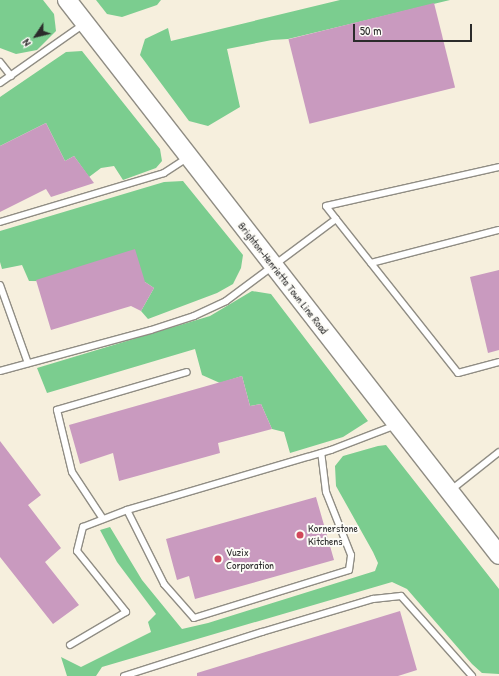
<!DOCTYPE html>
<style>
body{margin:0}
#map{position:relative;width:499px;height:676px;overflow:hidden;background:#f6efdd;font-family:"Patrick Hand",sans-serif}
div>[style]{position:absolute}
.green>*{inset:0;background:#7bcd8f}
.building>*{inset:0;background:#c99abf;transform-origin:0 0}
.roads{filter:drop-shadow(1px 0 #908d84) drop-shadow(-1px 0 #908d84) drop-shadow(0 1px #908d84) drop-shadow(0 -1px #908d84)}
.lane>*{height:6px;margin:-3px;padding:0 3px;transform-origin:3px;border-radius:3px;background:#fff}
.secondary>*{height:18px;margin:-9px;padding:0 9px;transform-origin:9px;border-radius:9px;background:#fff}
.dots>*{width:11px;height:11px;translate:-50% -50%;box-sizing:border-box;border:2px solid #fdfcf7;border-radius:50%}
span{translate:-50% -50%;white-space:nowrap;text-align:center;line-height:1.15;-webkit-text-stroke:4px #fdfcf7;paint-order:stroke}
.street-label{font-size:11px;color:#2b2b2b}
.poi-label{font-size:11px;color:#2b2b2b}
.left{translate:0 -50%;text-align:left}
.north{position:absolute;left:16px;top:16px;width:40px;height:40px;-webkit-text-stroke:3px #fdfcf7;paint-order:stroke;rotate:235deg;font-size:11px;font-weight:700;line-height:16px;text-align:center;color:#2b2b2b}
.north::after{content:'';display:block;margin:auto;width:14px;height:18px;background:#2b2b2b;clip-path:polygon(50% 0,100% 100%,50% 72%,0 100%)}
.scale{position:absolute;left:353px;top:24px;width:119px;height:18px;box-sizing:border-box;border:2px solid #2b2b2b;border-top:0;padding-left:5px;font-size:12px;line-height:14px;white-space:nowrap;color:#2b2b2b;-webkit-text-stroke:3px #fdfcf7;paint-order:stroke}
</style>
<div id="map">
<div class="green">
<div style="clip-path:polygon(0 0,43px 0,54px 14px,56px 31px,37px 50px,16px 54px,0 48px)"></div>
<div style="clip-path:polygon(96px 0,161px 0,157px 5px,122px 17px,107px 14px)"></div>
<div style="clip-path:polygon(340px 0,450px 0,288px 39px,272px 40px,227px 49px,240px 107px,208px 126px,189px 121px,140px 55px,145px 39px,168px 28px,171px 41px)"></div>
<div style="clip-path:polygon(82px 51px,160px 149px,162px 161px,156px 168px,123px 180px,114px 166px,101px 168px,89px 177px,74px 156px,65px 161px,46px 123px,0 146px,0 97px,66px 52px)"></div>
<div style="clip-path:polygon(183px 181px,243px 255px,241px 268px,233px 284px,217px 293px,148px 319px,141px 311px,154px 288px,145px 282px,29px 281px,22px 265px,2px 269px,0 262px,0 231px,164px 182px)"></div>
<div style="clip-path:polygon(252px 291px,271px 294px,368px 421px,343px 437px,290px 453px,284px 432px,272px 429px,261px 404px,250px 406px,242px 376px,220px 383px,202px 375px,195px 349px,47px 393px,37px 368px,210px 316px)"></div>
<div style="clip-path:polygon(386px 445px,499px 589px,499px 674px,482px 673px,472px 664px,407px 589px,392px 582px,102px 667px,96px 676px,67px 676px,61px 657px,81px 667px,151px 632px,148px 622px,156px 614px,117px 562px,100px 530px,110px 527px,142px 580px,182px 629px,208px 623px,375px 571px,378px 563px,373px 552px,336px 486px,335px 466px,343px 456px,378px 446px)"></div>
</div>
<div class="building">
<div style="left:434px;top:3px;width:87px;height:150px;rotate:76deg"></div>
<div style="clip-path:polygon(46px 123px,65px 161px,74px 156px,94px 183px,51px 197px,46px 189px,0 212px,0 146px)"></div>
<div style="clip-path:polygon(135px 249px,145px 282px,154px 288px,141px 311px,131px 306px,51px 330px,36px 280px)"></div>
<div style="clip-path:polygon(499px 270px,499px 350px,488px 353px,470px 277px)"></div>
<div style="clip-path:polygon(242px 376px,250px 406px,261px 404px,272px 429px,218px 443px,220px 453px,119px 481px,113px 453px,80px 464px,69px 425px)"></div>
<div style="clip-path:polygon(0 441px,41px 495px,28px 505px,61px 548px,45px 562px,79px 605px,53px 624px,0 557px)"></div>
<div style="clip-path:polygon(316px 497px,334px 560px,195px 599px,189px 576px,177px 580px,166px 539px)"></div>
<div style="clip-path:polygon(400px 611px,417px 670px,398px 676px,197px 676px,197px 673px)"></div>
</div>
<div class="roads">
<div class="lane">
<div style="left:0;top:62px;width:18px;rotate:52deg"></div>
<div style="left:0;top:83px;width:103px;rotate:-35.1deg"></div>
<div style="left:336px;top:219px;width:16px;rotate:-128deg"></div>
<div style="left:326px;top:206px;width:177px;rotate:-12.7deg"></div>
<div style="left:0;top:222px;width:171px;rotate:-16.6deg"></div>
<div style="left:164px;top:173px;width:27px;rotate:-33deg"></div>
<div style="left:371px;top:263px;width:132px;rotate:-14.5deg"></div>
<div style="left:0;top:285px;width:83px;rotate:70.3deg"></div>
<div style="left:0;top:371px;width:156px;rotate:-15.2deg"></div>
<div style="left:151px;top:330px;width:45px;rotate:-18deg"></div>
<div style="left:194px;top:316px;width:35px;rotate:-25deg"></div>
<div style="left:226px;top:301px;width:137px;rotate:-36.7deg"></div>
<div style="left:336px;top:219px;width:196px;rotate:51.6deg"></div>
<div style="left:458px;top:373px;width:42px;rotate:-15deg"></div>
<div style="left:451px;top:490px;width:61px;rotate:-38.4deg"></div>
<div style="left:127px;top:510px;width:83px;rotate:63.4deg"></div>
<div style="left:164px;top:584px;width:45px;rotate:48.6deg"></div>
<div style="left:194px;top:618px;width:162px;rotate:-17.2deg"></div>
<div style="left:349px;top:570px;width:15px;rotate:-82deg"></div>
<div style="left:351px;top:555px;width:68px;rotate:-111.6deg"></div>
<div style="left:326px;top:492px;width:39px;rotate:-97deg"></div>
<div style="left:103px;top:519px;width:56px;rotate:-123.4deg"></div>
<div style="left:72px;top:472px;width:64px;rotate:-103.6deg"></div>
<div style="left:57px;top:410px;width:135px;rotate:-16.3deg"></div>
<div style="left:70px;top:645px;width:65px;rotate:-30.5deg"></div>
<div style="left:126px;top:612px;width:78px;rotate:-128.8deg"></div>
<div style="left:77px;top:551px;width:25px;rotate:-76deg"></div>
<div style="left:83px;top:527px;width:47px;rotate:-21.1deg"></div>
<div style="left:127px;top:510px;width:213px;rotate:-16.4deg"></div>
<div style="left:331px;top:450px;width:70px;rotate:-21deg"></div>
<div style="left:124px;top:676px;width:145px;rotate:-17.7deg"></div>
<div style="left:262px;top:632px;width:116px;rotate:-16.6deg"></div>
<div style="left:373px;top:599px;width:28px;rotate:-6deg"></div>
<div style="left:401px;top:596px;width:107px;rotate:48.4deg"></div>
</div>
<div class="secondary">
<div style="left:67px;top:0;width:703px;rotate:52.1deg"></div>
</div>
</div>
<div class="dots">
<div style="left:300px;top:535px;background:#d1495b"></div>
<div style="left:218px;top:559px;background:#d1495b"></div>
</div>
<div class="street-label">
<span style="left:283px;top:278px;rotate:52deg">Brighton-Henrietta Town Line Road</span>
</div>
<div class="poi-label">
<span class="left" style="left:308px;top:535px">Kornerstone<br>Kitchens</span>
<span class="left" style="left:226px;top:559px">Vuzix<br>Corporation</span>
</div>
<div class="north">N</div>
<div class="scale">50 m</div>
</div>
